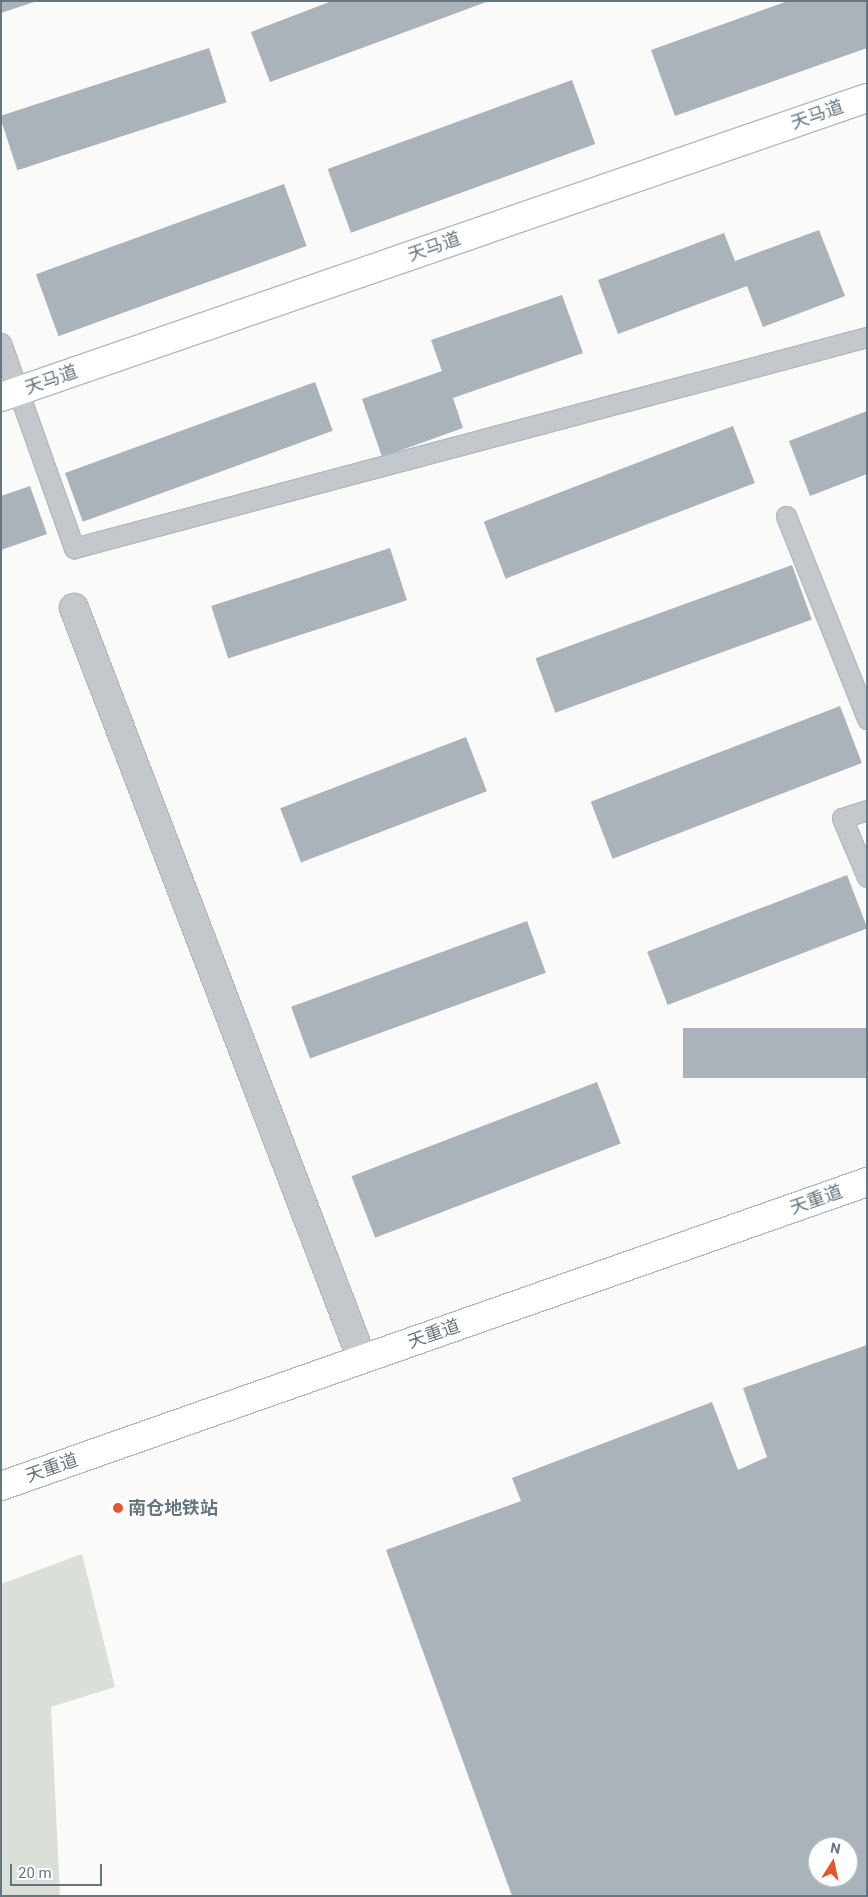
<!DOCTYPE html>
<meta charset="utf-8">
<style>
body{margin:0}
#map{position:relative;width:868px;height:1897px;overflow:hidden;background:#fafaf8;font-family:Roboto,"Noto Sans SC",sans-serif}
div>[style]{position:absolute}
.green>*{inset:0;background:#dadfd7}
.building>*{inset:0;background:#aab3b9;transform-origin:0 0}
.roads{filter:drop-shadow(1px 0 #b3babf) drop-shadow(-1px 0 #b3babf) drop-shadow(0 1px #b3babf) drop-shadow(0 -1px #b3babf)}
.lane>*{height:19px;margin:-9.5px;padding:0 9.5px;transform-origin:9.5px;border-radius:9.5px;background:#c3c8cc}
.street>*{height:28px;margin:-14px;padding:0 14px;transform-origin:14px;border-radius:14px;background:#c3c8cc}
.secondary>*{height:28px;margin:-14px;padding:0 14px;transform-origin:14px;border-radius:14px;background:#fff}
.dots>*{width:14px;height:14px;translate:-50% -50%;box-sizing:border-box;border:2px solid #fff;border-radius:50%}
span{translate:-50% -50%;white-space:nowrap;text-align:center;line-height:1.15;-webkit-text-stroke:5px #fff;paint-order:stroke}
.street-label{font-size:18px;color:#657683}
.poi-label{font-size:18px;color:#657683;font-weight:700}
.left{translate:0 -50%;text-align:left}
.frame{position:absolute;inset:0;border:2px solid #657683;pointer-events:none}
.north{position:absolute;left:808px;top:1837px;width:50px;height:50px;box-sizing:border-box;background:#fff;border:1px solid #c1c8cd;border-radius:50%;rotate:10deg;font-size:14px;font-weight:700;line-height:20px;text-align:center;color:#657683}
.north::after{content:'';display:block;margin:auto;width:18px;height:22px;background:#e4572e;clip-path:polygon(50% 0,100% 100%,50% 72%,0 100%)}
.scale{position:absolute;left:10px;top:1864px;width:92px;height:22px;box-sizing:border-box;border:2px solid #657683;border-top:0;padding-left:6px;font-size:15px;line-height:18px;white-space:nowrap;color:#657683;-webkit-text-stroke:4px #fff;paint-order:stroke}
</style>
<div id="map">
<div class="green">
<div style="clip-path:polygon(82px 1554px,115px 1687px,51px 1707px,60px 1896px,1px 1896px,1px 1584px)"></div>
</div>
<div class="building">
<div style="clip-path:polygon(1px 1px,34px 1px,34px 2px,1px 13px)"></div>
<div style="clip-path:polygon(332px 1px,489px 1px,270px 82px,251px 32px)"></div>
<div style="clip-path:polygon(788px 1px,867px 1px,867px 48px,675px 116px,651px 50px)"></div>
<div style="left:209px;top:48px;width:57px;height:220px;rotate:72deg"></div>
<div style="left:572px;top:80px;width:68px;height:260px;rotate:70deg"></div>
<div style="left:284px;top:184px;width:66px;height:264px;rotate:70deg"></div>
<div style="clip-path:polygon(819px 230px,845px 296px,763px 327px,747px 286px,618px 334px,598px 280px,724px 233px,735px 261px)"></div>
<div style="clip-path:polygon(562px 295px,583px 353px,453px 398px,463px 428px,382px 457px,362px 399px,442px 371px,431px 340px)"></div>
<div style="left:315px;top:382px;width:52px;height:266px;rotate:70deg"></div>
<div style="clip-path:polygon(867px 411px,867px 474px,810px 496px,789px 441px)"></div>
<div style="left:733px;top:426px;width:61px;height:267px;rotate:69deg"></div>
<div style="clip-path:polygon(30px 486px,47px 534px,1px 550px,1px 496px)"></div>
<div style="left:390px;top:548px;width:55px;height:188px;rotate:72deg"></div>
<div style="left:792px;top:565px;width:58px;height:273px;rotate:70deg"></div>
<div style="left:840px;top:706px;width:61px;height:267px;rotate:69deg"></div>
<div style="left:466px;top:737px;width:58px;height:199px;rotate:69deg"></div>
<div style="left:847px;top:875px;width:57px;height:214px;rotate:69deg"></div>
<div style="left:527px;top:921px;width:55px;height:251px;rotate:70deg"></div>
<div style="left:867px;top:1028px;width:50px;height:184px;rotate:90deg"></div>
<div style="left:597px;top:1082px;width:66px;height:263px;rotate:69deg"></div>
<div style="clip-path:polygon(evenodd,867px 1345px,867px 1896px,512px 1896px,386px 1550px,521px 1501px,512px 1478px,712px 1402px,738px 1470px,767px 1457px,743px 1388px,867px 1345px,818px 1847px,848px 1847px,848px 1877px,818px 1877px,818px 1847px)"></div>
</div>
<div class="roads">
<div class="lane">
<div style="left:1px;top:343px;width:218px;rotate:70.4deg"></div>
<div style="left:74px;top:548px;width:821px;rotate:-14.9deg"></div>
<div style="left:786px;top:516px;width:219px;rotate:68.2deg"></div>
<div style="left:867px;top:810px;width:26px;rotate:162deg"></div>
<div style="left:842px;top:818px;width:64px;rotate:67deg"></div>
</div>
<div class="street">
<div style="left:74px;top:608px;width:804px;rotate:69.02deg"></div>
</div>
<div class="secondary">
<div style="left:1px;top:397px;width:916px;rotate:-19.05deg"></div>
<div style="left:1px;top:1486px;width:918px;rotate:-19.34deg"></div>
</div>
</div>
<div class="dots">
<div style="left:118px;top:1508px;background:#e4572e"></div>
</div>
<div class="street-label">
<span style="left:817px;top:115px;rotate:-19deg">天马道</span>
<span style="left:434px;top:247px;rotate:-19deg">天马道</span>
<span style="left:51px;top:380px;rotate:-19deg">天马道</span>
<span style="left:816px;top:1200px;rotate:-19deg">天重道</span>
<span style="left:434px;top:1334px;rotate:-19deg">天重道</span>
<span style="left:52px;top:1468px;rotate:-19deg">天重道</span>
</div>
<div class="poi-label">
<span class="left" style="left:128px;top:1508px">南仓地铁站</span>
</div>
<div class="frame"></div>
<div class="north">N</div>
<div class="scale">20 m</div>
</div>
